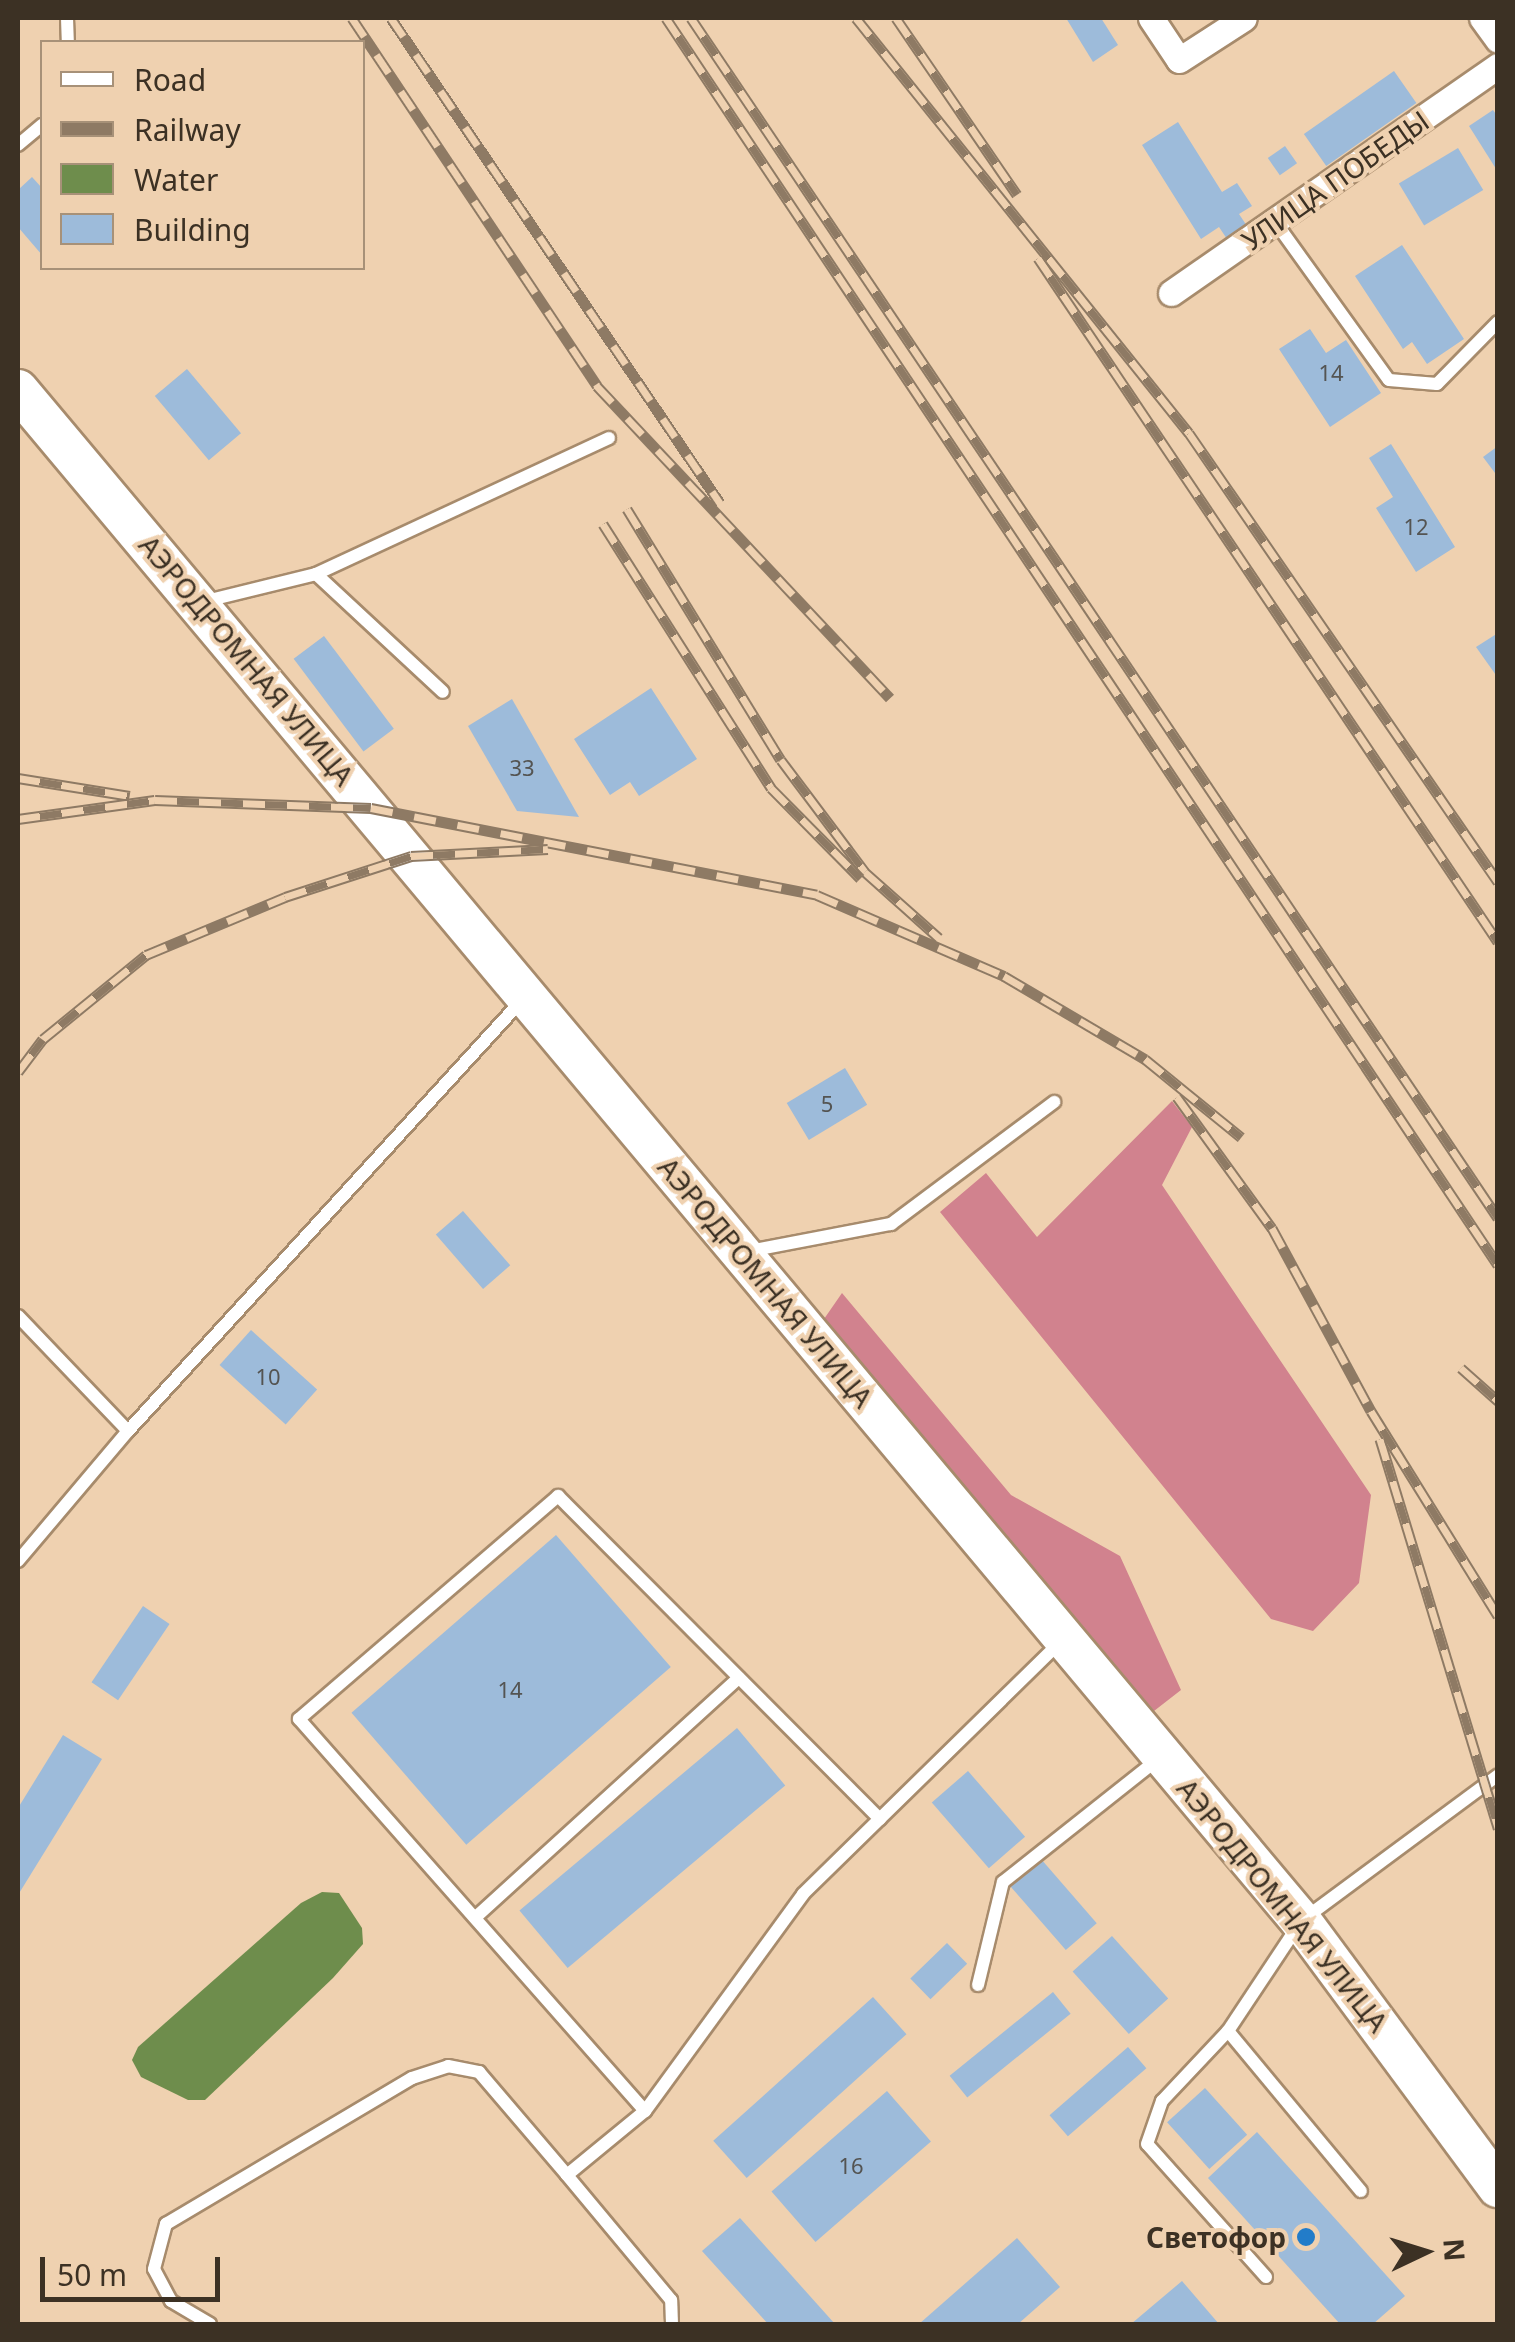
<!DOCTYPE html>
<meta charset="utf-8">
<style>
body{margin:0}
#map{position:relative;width:1515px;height:2342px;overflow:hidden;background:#efd1b0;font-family:"Noto Sans",sans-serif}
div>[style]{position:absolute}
.forest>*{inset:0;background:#d1828e}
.water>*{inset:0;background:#6e8d4c}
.building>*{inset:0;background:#9dbbda;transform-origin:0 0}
.roads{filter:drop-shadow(2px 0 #a78b6c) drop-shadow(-2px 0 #a78b6c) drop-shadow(0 2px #a78b6c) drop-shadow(0 -2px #a78b6c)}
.lane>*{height:12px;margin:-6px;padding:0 6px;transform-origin:6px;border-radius:6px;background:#fff}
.street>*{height:25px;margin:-12.5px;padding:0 12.5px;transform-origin:12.5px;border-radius:12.5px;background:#fff}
.primary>*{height:40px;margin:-20px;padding:0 20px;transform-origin:20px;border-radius:20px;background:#fff}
.rail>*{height:11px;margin-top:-5.5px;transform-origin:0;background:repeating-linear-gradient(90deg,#efd1b0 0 22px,#8e7a64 0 44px);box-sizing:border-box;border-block:2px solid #8e7a64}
.dots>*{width:28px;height:28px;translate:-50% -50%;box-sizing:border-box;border:5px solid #efd1b0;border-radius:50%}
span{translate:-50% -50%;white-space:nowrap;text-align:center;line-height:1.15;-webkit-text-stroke:8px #efd1b0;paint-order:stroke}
.number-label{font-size:22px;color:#545452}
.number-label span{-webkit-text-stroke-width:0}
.street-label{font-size:28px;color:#3c3124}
.poi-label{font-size:28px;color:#3c3124;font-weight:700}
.right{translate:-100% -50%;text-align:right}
.frame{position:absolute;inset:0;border:20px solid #3c3124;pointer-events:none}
.legend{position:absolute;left:40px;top:40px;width:325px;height:230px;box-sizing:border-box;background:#efd1b0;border:2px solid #a79178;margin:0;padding:12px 18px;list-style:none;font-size:30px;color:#3c3124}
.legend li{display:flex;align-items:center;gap:20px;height:50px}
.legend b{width:50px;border:2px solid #a79178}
.north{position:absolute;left:1375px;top:2202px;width:100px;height:100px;-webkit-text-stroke:8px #efd1b0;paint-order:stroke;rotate:86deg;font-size:28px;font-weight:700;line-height:40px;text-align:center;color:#3c3124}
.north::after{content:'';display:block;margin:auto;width:35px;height:45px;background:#3c3124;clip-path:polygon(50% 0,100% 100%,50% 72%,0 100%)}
.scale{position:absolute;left:40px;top:2257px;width:180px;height:45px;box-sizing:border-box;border:5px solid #3c3124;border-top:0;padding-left:12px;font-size:30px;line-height:35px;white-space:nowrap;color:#3c3124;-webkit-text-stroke:8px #efd1b0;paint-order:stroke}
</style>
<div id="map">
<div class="forest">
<div style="clip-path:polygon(1172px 1101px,1192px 1127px,1162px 1185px,1371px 1495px,1359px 1583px,1313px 1631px,1271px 1619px,940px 1212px,986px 1173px,1037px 1237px)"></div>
<div style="clip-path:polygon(842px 1293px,1011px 1495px,1120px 1556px,1181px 1690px,1154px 1711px,824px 1319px)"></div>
</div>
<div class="water">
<div style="clip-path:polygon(322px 1892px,339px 1893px,362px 1928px,363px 1944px,333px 1978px,205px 2100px,188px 2100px,141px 2077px,132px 2060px,138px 2047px,301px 1903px)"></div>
</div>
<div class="building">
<div style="clip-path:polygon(1066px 18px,1101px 18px,1118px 45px,1093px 62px)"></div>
<div style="left:1394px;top:71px;width:39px;height:110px;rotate:55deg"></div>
<div style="clip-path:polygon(1493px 110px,1498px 117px,1498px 172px,1469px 126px)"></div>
<div style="clip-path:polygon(1178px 122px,1222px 192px,1237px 183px,1252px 206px,1239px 214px,1247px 226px,1227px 239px,1219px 227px,1201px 239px,1142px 145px)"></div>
<div style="left:1285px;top:146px;width:21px;height:21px;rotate:55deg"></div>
<div style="left:1458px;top:148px;width:49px;height:69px;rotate:59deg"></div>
<div style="clip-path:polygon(32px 177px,42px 188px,42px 255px,18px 227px,18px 190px)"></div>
<div style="clip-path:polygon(1402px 245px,1464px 339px,1427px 364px,1412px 342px,1403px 349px,1355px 276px)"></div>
<div style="clip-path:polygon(1310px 329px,1326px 353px,1346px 340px,1381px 393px,1330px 427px,1279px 349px)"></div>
<div style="left:187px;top:369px;width:84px;height:42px;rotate:50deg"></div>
<div style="clip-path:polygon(1391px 444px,1455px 547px,1416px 572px,1376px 508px,1393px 497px,1369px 458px)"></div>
<div style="clip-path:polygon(1498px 446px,1498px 477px,1483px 457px)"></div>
<div style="clip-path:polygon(1498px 633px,1498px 678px,1476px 647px)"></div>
<div style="left:324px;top:636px;width:116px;height:38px;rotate:53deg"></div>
<div style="clip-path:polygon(651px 688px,697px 759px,639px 796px,630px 782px,610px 795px,574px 739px)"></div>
<div style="clip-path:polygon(512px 699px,579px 817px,517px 811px,468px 726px)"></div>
<div style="left:845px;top:1068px;width:43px;height:68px;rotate:59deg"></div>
<div style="left:463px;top:1211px;width:72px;height:36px;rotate:49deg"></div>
<div style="left:251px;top:1330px;width:89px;height:47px;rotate:42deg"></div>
<div style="left:556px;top:1535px;width:175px;height:271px;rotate:49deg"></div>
<div style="left:143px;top:1606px;width:32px;height:92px;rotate:34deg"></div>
<div style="left:737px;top:1728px;width:75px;height:284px;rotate:50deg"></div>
<div style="clip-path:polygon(63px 1735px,102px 1759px,18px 1895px,18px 1808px)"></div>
<div style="left:968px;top:1771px;width:87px;height:48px;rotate:49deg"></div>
<div style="left:1041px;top:1859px;width:85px;height:41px;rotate:49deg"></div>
<div style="left:1112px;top:1936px;width:84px;height:53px;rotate:48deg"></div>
<div style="left:947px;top:1943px;width:29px;height:51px;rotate:46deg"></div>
<div style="left:1053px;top:1992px;width:28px;height:133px;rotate:51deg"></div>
<div style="left:873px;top:1997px;width:50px;height:215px;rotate:48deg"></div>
<div style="left:1128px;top:2047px;width:28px;height:104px;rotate:49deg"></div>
<div style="left:1205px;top:2088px;width:63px;height:51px;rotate:48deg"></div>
<div style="left:887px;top:2091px;width:67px;height:153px;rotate:49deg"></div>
<div style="clip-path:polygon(1257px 2132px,1405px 2296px,1373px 2324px,1340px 2324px,1208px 2178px)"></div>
<div style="clip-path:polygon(740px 2218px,835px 2324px,768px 2324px,702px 2251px)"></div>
<div style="clip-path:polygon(1017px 2238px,1060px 2287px,1018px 2324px,919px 2324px)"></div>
<div style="clip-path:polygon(1182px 2281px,1219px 2324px,1131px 2324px)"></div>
</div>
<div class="roads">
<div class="lane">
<div style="left:67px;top:18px;width:24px;rotate:88deg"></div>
<div style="left:18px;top:145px;width:31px;rotate:-40deg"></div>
<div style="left:1276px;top:223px;width:193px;rotate:54.3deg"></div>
<div style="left:1389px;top:380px;width:48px;rotate:4.8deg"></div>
<div style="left:1437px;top:384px;width:87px;rotate:-45.5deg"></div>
<div style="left:316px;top:574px;width:323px;rotate:-24.9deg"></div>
<div style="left:202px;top:602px;width:117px;rotate:-13.8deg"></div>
<div style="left:316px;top:574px;width:173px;rotate:42.9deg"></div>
<div style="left:749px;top:1251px;width:145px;rotate:-10.8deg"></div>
<div style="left:891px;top:1224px;width:204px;rotate:-36.8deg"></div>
<div style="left:18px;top:1316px;width:159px;rotate:46.3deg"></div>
<div style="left:18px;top:1561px;width:170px;rotate:-49.8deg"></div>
<div style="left:128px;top:1431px;width:585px;rotate:-47.56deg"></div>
<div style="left:477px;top:1916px;width:354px;rotate:-42.3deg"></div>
<div style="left:978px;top:1985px;width:106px;rotate:-76.4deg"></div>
<div style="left:1003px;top:1882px;width:196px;rotate:-38.4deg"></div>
<div style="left:1228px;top:2031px;width:208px;rotate:50.3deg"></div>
<div style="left:645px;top:2111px;width:523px;rotate:-131.43deg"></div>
<div style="left:299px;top:1719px;width:342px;rotate:-40.7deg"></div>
<div style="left:558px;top:1496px;width:456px;rotate:45.1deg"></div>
<div style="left:1266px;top:2277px;width:178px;rotate:-131.8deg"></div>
<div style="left:1147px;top:2144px;width:46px;rotate:-70.8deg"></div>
<div style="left:1162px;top:2101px;width:96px;rotate:-46.7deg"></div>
<div style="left:1228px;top:2031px;width:132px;rotate:-56.4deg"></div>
<div style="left:1301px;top:1921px;width:245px;rotate:-36.5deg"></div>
<div style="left:210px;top:2324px;width:45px;rotate:-149.5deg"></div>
<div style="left:171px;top:2301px;width:36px;rotate:-118deg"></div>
<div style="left:154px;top:2269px;width:47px;rotate:-75.1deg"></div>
<div style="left:166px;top:2224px;width:286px;rotate:-30.7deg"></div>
<div style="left:412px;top:2078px;width:38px;rotate:-18deg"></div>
<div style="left:448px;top:2066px;width:32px;rotate:11deg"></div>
<div style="left:479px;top:2072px;width:135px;rotate:49.5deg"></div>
<div style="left:672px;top:2324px;width:24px;rotate:-92deg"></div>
<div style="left:671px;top:2300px;width:163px;rotate:-129.8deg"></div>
<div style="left:567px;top:2175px;width:101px;rotate:-39.4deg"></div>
<div style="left:645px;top:2111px;width:268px;rotate:-53.9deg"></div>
<div style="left:803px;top:1894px;width:359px;rotate:-44.4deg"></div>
</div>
<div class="street">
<div style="left:1151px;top:18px;width:50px;rotate:56.3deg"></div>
<div style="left:1179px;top:60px;width:77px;rotate:-32.9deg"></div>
<div style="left:1482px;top:18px;width:27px;rotate:54deg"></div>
<div style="left:1171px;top:293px;width:398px;rotate:-34.8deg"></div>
</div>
<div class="primary">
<div style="left:18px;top:390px;width:1998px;rotate:50.04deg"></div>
<div style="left:1301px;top:1921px;width:331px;rotate:53.5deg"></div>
</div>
</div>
<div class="rail">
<div style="left:352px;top:18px;width:442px;rotate:56.3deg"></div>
<div style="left:597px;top:386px;width:428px;rotate:46.8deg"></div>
<div style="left:391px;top:18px;width:586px;rotate:55.85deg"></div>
<div style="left:666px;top:18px;width:1499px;rotate:56.29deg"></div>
<div style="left:691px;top:18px;width:1446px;rotate:56.08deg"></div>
<div style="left:856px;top:18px;width:532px;rotate:51.26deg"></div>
<div style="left:1189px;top:433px;width:545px;rotate:55.46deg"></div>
<div style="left:896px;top:18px;width:214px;rotate:55.6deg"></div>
<div style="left:1038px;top:258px;width:824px;rotate:56.08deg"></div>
<div style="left:627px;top:509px;width:294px;rotate:58.5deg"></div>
<div style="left:781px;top:760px;width:140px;rotate:53.1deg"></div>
<div style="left:865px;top:872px;width:99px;rotate:41.7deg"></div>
<div style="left:603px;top:524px;width:313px;rotate:57.5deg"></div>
<div style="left:771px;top:788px;width:127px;rotate:45.3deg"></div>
<div style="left:18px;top:778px;width:113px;rotate:9.1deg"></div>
<div style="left:18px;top:819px;width:138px;rotate:-7.9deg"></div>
<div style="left:155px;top:800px;width:216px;rotate:2.1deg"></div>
<div style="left:371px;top:808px;width:454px;rotate:11deg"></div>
<div style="left:817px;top:895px;width:204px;rotate:23.4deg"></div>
<div style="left:1004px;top:976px;width:164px;rotate:30.5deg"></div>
<div style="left:1145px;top:1059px;width:124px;rotate:39.1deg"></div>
<div style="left:18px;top:1072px;width:41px;rotate:-52.9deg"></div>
<div style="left:43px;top:1039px;width:133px;rotate:-39.2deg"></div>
<div style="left:146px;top:955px;width:151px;rotate:-22.6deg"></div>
<div style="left:285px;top:897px;width:133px;rotate:-18deg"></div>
<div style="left:411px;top:856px;width:137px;rotate:-2.9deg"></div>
<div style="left:1177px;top:1097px;width:162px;rotate:54.1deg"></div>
<div style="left:1272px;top:1228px;width:208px;rotate:61.6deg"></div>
<div style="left:1371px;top:1411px;width:241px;rotate:58.2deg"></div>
<div style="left:1461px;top:1368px;width:50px;rotate:41.7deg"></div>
<div style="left:1380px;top:1439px;width:407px;rotate:73.1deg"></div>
</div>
<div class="dots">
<div style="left:1306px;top:2237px;background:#227cc9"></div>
</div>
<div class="number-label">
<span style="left:1331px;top:373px">14</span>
<span style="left:1416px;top:527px">12</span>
<span style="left:522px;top:768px">33</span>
<span style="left:827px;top:1104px">5</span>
<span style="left:268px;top:1377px">10</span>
<span style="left:510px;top:1690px">14</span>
<span style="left:851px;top:2166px">16</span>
</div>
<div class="street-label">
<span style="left:1335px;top:180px;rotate:-35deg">УЛИЦА ПОБЕДЫ</span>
<span style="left:247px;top:660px;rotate:50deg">АЭРОДРОМНАЯ УЛИЦА</span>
<span style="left:766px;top:1282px;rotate:50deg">АЭРОДРОМНАЯ УЛИЦА</span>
<span style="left:1283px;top:1905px;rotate:51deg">АЭРОДРОМНАЯ УЛИЦА</span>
</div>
<div class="poi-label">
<span class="right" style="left:1286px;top:2237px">Светофор</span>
</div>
<div class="frame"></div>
<ul class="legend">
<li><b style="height:12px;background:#fff"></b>Road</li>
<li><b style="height:12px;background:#8e7a64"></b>Railway</li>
<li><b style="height:28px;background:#6e8d4c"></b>Water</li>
<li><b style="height:28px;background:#9dbbda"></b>Building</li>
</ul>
<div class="north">N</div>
<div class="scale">50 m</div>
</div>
